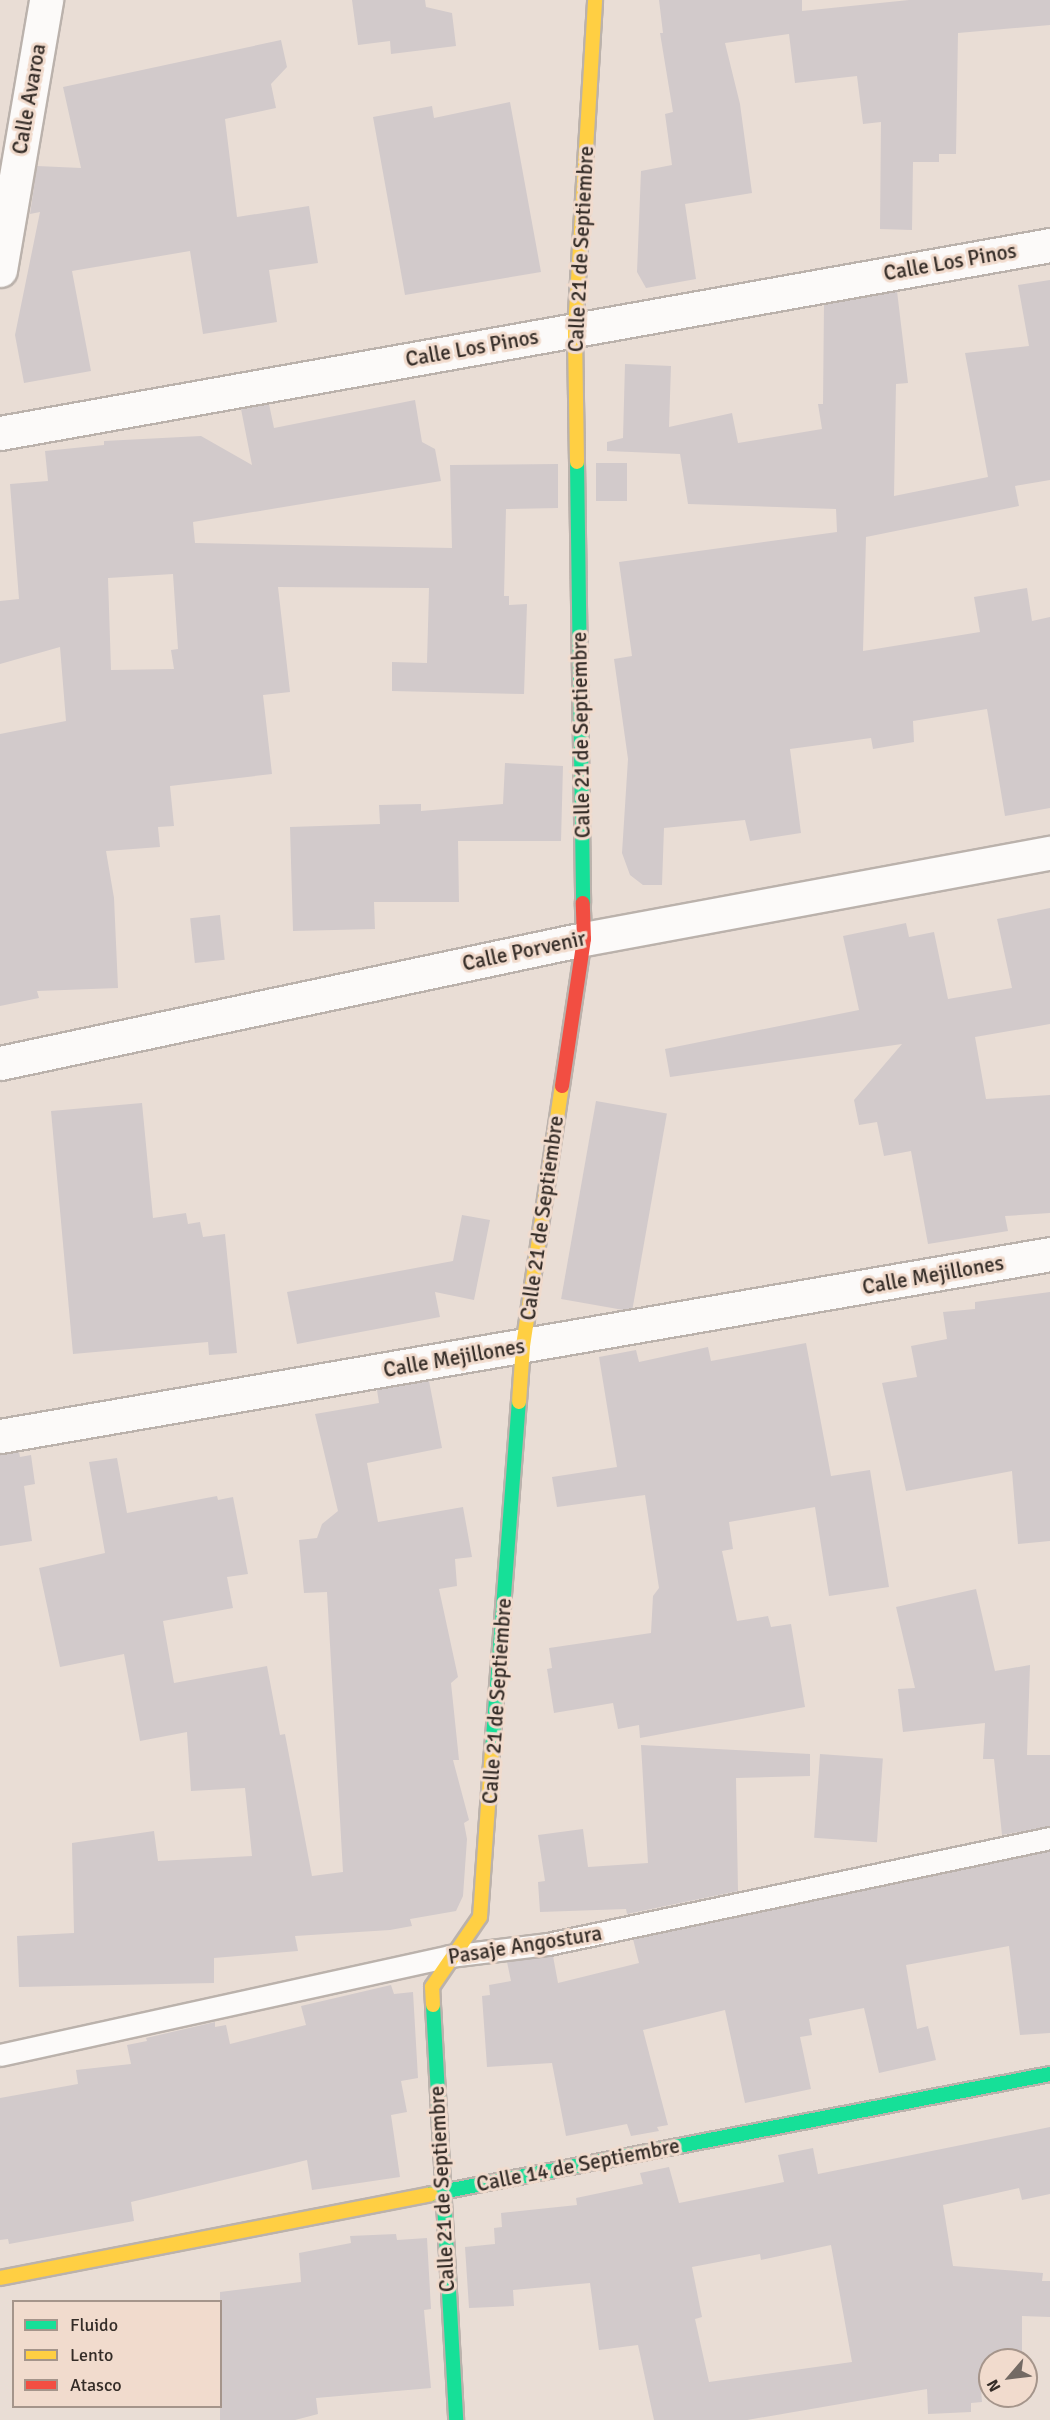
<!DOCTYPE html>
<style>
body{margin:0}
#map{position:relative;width:1050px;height:2420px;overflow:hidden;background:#e9ddd5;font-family:Signika,sans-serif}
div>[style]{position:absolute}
.building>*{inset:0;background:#d2cacb;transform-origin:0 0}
.roads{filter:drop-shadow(2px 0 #bbb2ac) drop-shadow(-2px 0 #bbb2ac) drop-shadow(0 2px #bbb2ac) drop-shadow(0 -2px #bbb2ac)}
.lane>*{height:21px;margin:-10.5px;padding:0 10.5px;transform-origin:10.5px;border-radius:10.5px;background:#fcfaf9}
.street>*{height:33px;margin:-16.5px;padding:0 16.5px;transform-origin:16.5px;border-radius:16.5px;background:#fcfaf9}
.fast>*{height:14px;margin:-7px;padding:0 7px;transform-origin:7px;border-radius:7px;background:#16e098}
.slow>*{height:14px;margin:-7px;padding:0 7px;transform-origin:7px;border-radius:7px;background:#ffcf43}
.jam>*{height:14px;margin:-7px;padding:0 7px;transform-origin:7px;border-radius:7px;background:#f24e42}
span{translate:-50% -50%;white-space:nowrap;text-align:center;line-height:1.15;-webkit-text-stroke:6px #f1dbcd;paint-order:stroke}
.street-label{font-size:21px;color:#342c27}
.legend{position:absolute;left:12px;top:2300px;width:210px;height:108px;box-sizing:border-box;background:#f1dbcd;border:2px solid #a5958b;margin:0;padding:8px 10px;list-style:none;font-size:18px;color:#342c27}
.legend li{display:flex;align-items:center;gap:12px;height:30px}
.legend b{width:30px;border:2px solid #a5958b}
.north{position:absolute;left:978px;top:2348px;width:60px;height:60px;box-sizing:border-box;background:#f1dbcd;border:2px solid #a5958b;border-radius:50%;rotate:242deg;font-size:16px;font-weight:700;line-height:24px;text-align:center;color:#342c27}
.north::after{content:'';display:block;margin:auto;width:21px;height:27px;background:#736a64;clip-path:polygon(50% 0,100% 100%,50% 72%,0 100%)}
</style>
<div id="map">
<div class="building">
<div style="clip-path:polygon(352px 0,425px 0,426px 7px,452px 13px,456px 46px,391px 54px,390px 41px,358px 45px)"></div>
<div style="clip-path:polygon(659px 0,802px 0,802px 11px,909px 0,1050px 0,1050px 25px,958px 33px,956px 154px,939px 154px,939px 162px,913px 162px,912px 230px,880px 229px,881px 122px,863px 124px,857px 76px,795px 83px,789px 34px,725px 43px,740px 104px,752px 193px,685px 204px,696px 279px,646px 288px,637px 272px,641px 171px,672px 165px,665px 114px,673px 112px,660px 33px,663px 33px)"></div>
<div style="clip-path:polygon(281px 40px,287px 67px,271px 84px,276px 108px,225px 119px,237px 217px,309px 206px,318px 263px,269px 270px,277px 322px,203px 334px,190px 251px,72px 271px,91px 371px,24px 383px,15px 335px,40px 212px,30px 214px,37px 166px,81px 168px,63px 87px)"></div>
<div style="clip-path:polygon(510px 102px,541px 272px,405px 295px,373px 117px,432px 106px,434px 118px)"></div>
<div style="clip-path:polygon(1050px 280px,1050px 480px,1015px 486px,1019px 506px,866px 537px,863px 651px,980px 632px,974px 597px,1027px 588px,1032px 621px,1050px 617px,1050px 808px,1005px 816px,987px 709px,913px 721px,914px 742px,873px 749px,871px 738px,790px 749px,801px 833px,750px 841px,745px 820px,664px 828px,662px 885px,643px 885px,630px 875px,622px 853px,628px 759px,614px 659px,632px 656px,619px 562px,837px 532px,836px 509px,688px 504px,680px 454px,607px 451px,607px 442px,623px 438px,625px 364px,671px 366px,669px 427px,732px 413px,738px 443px,822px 429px,818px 404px,823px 404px,824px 304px,897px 291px,908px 383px,896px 384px,894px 496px,988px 477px,965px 353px,1029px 346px,1018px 285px)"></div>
<div style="clip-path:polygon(evenodd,415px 400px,422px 442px,435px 449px,441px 481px,193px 522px,195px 543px,452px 548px,450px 465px,558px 464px,558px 508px,506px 509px,504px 596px,509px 596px,509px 605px,527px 604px,524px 694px,392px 691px,392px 662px,427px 663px,429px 588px,278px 587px,290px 692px,263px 695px,272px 774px,170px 786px,174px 826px,158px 827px,160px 847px,106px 851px,114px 898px,118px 988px,37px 991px,39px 998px,0 1006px,0 734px,66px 721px,60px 647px,0 664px,0 601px,19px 599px,10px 484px,48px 481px,45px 451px,104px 445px,104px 441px,201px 436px,252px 465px,241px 409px,269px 404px,274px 428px,415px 400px,173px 574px,178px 649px,171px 650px,174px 669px,111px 670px,108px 578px,173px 574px)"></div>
<div style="left:596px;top:463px;width:31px;height:38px"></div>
<div style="clip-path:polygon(505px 763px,563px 766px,561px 841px,458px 841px,459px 902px,374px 902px,375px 929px,293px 931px,290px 827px,380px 824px,379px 805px,421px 804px,421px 811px,503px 804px)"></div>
<div style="clip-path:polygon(1050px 908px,1050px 1024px,975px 1037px,986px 1099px,1050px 1095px,1050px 1213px,1005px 1216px,1008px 1231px,928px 1244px,911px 1151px,884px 1156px,877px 1122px,859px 1125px,854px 1100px,902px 1044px,670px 1077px,665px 1049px,859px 1010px,843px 936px,906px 923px,909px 937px,934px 932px,948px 999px,1012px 988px,997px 919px)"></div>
<div style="left:220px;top:915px;width:45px;height:30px;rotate:84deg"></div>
<div style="left:596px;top:1101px;width:72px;height:201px;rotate:10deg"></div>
<div style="clip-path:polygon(142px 1103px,153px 1218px,186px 1213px,188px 1224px,200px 1222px,203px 1237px,225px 1234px,237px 1353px,209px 1355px,208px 1342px,73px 1354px,51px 1111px)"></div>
<div style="clip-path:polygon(462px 1215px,490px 1220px,474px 1300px,435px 1292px,440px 1317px,297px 1344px,287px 1292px,453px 1261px)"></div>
<div style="clip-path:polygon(1050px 1292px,1050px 1541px,1018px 1544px,1012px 1471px,906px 1491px,882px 1383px,917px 1377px,911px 1346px,947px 1339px,943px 1312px,975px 1309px,975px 1302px)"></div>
<div style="clip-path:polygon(806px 1343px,831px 1476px,870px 1470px,889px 1587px,829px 1596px,815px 1507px,729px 1522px,733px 1549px,722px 1551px,737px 1621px,768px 1616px,771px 1627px,791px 1624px,805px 1707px,640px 1738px,639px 1725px,618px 1729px,613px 1703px,554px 1713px,547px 1669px,552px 1668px,549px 1648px,651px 1633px,653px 1596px,659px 1588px,645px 1495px,557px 1507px,552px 1477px,617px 1467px,599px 1357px,636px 1350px,639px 1362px,708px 1347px,711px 1361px)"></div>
<div style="clip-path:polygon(429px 1381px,442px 1448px,367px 1463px,378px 1522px,463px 1507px,472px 1557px,455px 1559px,457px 1586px,439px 1589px,458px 1677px,451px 1683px,459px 1760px,453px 1760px,469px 1820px,464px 1823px,467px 1839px,463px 1896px,456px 1911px,410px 1919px,412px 1926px,390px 1930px,295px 1936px,298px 1951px,214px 1958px,214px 1983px,19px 1987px,17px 1936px,74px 1933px,72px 1843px,154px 1831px,158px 1861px,252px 1856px,245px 1788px,191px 1791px,187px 1732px,140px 1741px,124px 1654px,60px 1667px,39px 1568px,105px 1553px,89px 1462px,117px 1458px,127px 1513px,217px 1496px,218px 1500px,233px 1497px,248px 1574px,227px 1577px,233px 1608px,163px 1621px,174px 1683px,267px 1666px,280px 1735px,285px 1734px,312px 1876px,343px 1872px,327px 1592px,304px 1593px,299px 1540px,317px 1538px,322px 1524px,338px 1511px,315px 1414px,379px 1403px,377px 1390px)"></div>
<div style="clip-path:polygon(19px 1452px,20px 1457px,31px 1455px,35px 1484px,24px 1486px,32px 1541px,0 1546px,0 1454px)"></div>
<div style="clip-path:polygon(976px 1589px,995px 1671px,1030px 1665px,1027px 1755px,1050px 1755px,1050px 1826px,1002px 1835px,994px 1759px,983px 1759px,985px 1723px,903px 1732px,898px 1689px,915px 1688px,896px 1607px)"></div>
<div style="clip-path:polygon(641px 1745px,810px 1754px,810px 1776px,736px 1778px,738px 1891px,627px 1914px,626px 1909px,540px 1912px,538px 1882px,545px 1881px,538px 1835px,583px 1829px,588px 1867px,648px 1863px)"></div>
<div style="left:820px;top:1754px;width:63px;height:84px;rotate:4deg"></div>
<div style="clip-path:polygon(1050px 1851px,1050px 2033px,1020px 2035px,1009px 1946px,906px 1965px,917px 2029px,928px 2026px,936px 2060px,879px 2073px,864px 2008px,809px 2019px,812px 2035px,800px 2037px,811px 2089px,745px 2103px,725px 2010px,643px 2030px,668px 2125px,657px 2127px,659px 2131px,631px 2136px,627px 2124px,566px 2136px,552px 2063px,487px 2067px,482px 1996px,490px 1995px,489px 1985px,511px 1981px,507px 1962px,553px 1956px,558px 1983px,639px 1963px,633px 1939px)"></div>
<div style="clip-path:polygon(391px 1985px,394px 1994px,413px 1992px,418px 2078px,401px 2081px,407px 2112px,391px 2115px,400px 2177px,312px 2190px,307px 2160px,131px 2202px,134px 2221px,9px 2244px,8px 2239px,0 2240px,0 2098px,78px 2084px,76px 2070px,131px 2064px,127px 2045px,147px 2041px,146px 2038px,215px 2022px,215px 2027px,226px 2025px,230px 2044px,306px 2025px,301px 2006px)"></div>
<div style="clip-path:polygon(evenodd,1050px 2127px,1050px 2194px,1022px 2200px,1019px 2188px,943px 2205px,953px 2266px,1043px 2273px,1042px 2281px,1050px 2281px,1050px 2317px,1022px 2316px,1022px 2360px,990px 2360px,990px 2376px,980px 2376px,982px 2402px,971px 2403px,971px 2412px,928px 2414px,927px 2389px,747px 2420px,654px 2420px,638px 2345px,599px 2350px,590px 2283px,513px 2290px,514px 2306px,469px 2308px,465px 2247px,495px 2244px,494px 2228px,502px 2227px,501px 2213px,577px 2205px,576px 2198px,643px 2184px,640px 2173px,669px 2167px,679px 2203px,784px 2182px,778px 2155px,813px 2148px,818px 2174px,1050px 2127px,831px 2245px,852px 2362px,709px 2382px,695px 2319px,702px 2317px,692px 2267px,760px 2254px,761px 2260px,831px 2245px)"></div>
<div style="clip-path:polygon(396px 2234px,397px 2240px,427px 2238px,431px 2309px,424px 2310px,431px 2388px,316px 2398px,318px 2414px,295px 2420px,220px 2420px,220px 2292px,301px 2282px,299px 2253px,351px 2243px,350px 2236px)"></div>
</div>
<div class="roads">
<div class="lane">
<div style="left:0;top:2055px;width:461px;rotate:-12.4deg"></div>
<div style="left:450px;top:1956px;width:99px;rotate:-7deg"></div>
<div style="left:548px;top:1944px;width:513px;rotate:-11.92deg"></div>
</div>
<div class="street">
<div style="left:0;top:270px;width:274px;rotate:-80.3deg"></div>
<div style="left:0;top:433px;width:1067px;rotate:-10.15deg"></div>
<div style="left:0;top:1063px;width:597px;rotate:-11.99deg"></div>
<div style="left:584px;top:939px;width:474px;rotate:-10.5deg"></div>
<div style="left:0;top:1436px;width:1066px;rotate:-9.83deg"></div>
</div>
<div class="fast">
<div style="left:577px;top:462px;width:441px;rotate:89.2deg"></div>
<div style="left:492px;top:1751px;width:350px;rotate:-85.6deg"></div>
<div style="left:433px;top:2005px;width:416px;rotate:86.8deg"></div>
<div style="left:431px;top:2194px;width:631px;rotate:-10.97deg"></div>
</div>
<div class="slow">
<div style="left:577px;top:462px;width:133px;rotate:-90.9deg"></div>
<div style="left:575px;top:329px;width:330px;rotate:-86.5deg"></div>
<div style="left:519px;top:1402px;width:56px;rotate:-85.9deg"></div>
<div style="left:523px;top:1346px;width:263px;rotate:-81.5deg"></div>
<div style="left:433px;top:2005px;width:18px;rotate:-93deg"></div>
<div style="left:432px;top:1987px;width:85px;rotate:-55.6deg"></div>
<div style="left:480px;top:1917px;width:166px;rotate:-85.9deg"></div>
<div style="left:0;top:2278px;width:439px;rotate:-11deg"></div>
</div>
<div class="jam">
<div style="left:562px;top:1086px;width:149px;rotate:-81.5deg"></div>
<div style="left:584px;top:939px;width:36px;rotate:-92deg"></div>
</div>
</div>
<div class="street-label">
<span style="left:29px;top:99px;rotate:-80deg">Calle Avaroa</span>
<span style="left:581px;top:249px;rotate:-87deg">Calle 21 de Septiembre</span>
<span style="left:950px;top:262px;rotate:-10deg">Calle Los Pinos</span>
<span style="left:472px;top:348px;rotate:-10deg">Calle Los Pinos</span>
<span style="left:581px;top:735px;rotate:-91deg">Calle 21 de Septiembre</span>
<span style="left:524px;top:951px;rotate:-12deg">Calle Porvenir</span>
<span style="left:542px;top:1218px;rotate:-82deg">Calle 21 de Septiembre</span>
<span style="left:933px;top:1275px;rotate:-10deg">Calle Mejillones</span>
<span style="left:454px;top:1358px;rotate:-10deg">Calle Mejillones</span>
<span style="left:497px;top:1701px;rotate:-86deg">Calle 21 de Septiembre</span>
<span style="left:525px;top:1945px;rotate:-9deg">Pasaje Angostura</span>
<span style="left:578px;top:2165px;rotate:-11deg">Calle 14 de Septiembre</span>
<span style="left:442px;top:2189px;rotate:-93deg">Calle 21 de Septiembre</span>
</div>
<ul class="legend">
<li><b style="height:8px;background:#16e098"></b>Fluido</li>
<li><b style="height:8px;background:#ffcf43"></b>Lento</li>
<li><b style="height:8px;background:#f24e42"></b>Atasco</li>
</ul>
<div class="north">N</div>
</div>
